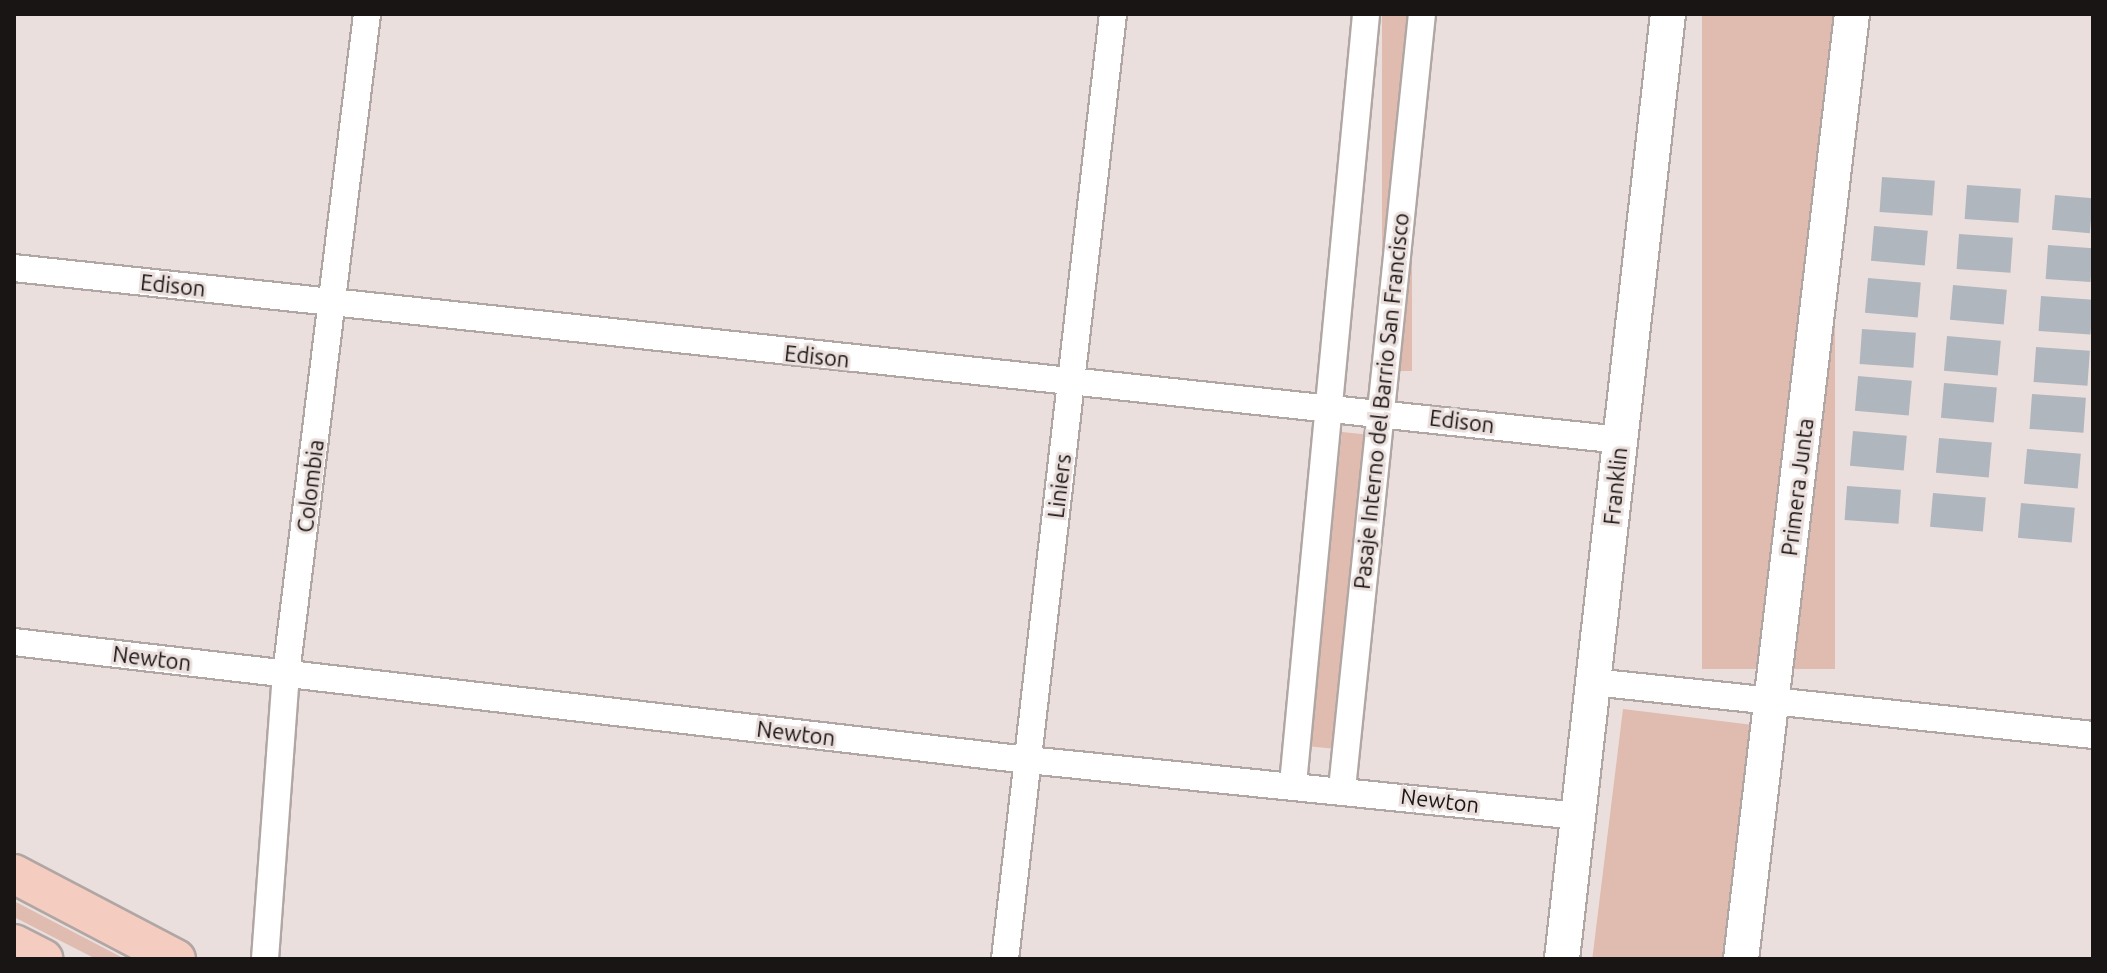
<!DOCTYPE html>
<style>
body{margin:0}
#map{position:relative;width:2107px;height:973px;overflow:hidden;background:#eadfdc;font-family:Ubuntu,sans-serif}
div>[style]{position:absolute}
.green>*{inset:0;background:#e0bbb0;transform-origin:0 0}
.building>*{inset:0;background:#b0b6be;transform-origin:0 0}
.roads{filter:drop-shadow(2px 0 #b0a6a3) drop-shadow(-2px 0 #b0a6a3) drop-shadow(0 2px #b0a6a3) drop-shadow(0 -2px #b0a6a3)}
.minor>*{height:26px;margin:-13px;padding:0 13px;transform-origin:13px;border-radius:13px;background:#fff}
.tertiary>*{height:34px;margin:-17px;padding:0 17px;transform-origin:17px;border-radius:17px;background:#fff}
.secondary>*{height:38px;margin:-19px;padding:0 19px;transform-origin:19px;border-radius:19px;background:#f5cdc0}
span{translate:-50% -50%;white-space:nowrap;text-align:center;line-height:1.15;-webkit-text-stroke:6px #eadfdc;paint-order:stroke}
.street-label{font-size:22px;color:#191514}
.frame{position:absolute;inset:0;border:16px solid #191514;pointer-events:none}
</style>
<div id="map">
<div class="green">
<div style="left:1382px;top:14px;width:30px;height:357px"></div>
<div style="left:1702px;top:14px;width:133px;height:655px"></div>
<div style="left:1342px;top:432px;width:27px;height:316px;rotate:6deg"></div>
<div style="left:1623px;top:709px;width:129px;height:252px;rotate:7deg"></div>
<div style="clip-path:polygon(14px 901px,125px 959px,96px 959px,14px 917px)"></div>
</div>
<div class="building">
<div style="left:1882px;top:177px;width:53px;height:35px;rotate:4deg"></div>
<div style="left:1967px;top:185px;width:54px;height:34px;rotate:4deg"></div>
<div style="left:2055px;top:195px;width:38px;height:35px;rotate:5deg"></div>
<div style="left:1874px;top:226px;width:54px;height:35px;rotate:5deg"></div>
<div style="left:1959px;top:234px;width:54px;height:35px;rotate:4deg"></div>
<div style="left:2048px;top:245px;width:45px;height:34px;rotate:4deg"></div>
<div style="left:1868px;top:278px;width:53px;height:35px;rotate:5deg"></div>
<div style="left:1953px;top:285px;width:54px;height:35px;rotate:5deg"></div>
<div style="left:2041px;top:296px;width:52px;height:35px;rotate:4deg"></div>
<div style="left:1862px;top:329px;width:54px;height:35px;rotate:4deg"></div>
<div style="left:1947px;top:336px;width:54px;height:35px;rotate:5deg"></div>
<div style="left:2036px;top:347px;width:54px;height:35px;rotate:4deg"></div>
<div style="left:1858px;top:376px;width:54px;height:35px;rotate:5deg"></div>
<div style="left:1944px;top:383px;width:53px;height:35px;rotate:5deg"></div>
<div style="left:2032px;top:394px;width:54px;height:35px;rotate:4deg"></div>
<div style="left:1853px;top:431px;width:54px;height:35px;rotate:5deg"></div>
<div style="left:1939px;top:438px;width:53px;height:35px;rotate:5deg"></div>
<div style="left:2027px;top:449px;width:54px;height:35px;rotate:5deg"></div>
<div style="left:1847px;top:486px;width:54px;height:34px;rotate:4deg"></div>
<div style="left:1933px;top:493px;width:53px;height:34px;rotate:5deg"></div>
<div style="left:2021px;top:503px;width:54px;height:35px;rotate:5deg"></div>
</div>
<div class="roads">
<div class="minor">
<div style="left:14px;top:268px;width:1615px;rotate:6.11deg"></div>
<div style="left:14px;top:642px;width:1021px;rotate:6.64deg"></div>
<div style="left:1028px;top:760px;width:553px;rotate:5.81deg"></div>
<div style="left:1593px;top:682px;width:503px;rotate:6.05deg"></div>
<div style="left:1293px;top:784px;width:773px;rotate:-84.58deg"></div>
<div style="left:1342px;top:789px;width:779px;rotate:-84.11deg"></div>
<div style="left:265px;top:959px;width:286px;rotate:-85.8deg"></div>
<div style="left:286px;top:674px;width:665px;rotate:-83deg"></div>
<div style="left:1005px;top:959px;width:951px;rotate:-83.48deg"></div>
</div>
<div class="tertiary">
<div style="left:1562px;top:959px;width:951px;rotate:-83.6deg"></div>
<div style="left:1741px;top:959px;width:951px;rotate:-83.3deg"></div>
</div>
<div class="secondary">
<div style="left:14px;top:874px;width:183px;rotate:27.7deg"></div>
<div style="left:14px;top:944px;width:33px;rotate:27deg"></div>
</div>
</div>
<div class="street-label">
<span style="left:173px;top:285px;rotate:6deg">Edison</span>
<span style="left:817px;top:356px;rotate:6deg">Edison</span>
<span style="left:1381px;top:401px;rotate:-84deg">Pasaje Interno del Barrio San Francisco</span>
<span style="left:1462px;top:421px;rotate:7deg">Edison</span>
<span style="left:310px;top:486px;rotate:-83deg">Colombia</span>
<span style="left:1059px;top:486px;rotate:-83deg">Liniers</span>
<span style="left:1615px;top:486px;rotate:-84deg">Franklin</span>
<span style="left:1797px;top:487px;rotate:-83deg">Primera Junta</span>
<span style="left:152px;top:658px;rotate:7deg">Newton</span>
<span style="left:796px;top:733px;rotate:7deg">Newton</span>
<span style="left:1440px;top:800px;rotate:7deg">Newton</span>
</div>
<div class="frame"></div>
</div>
